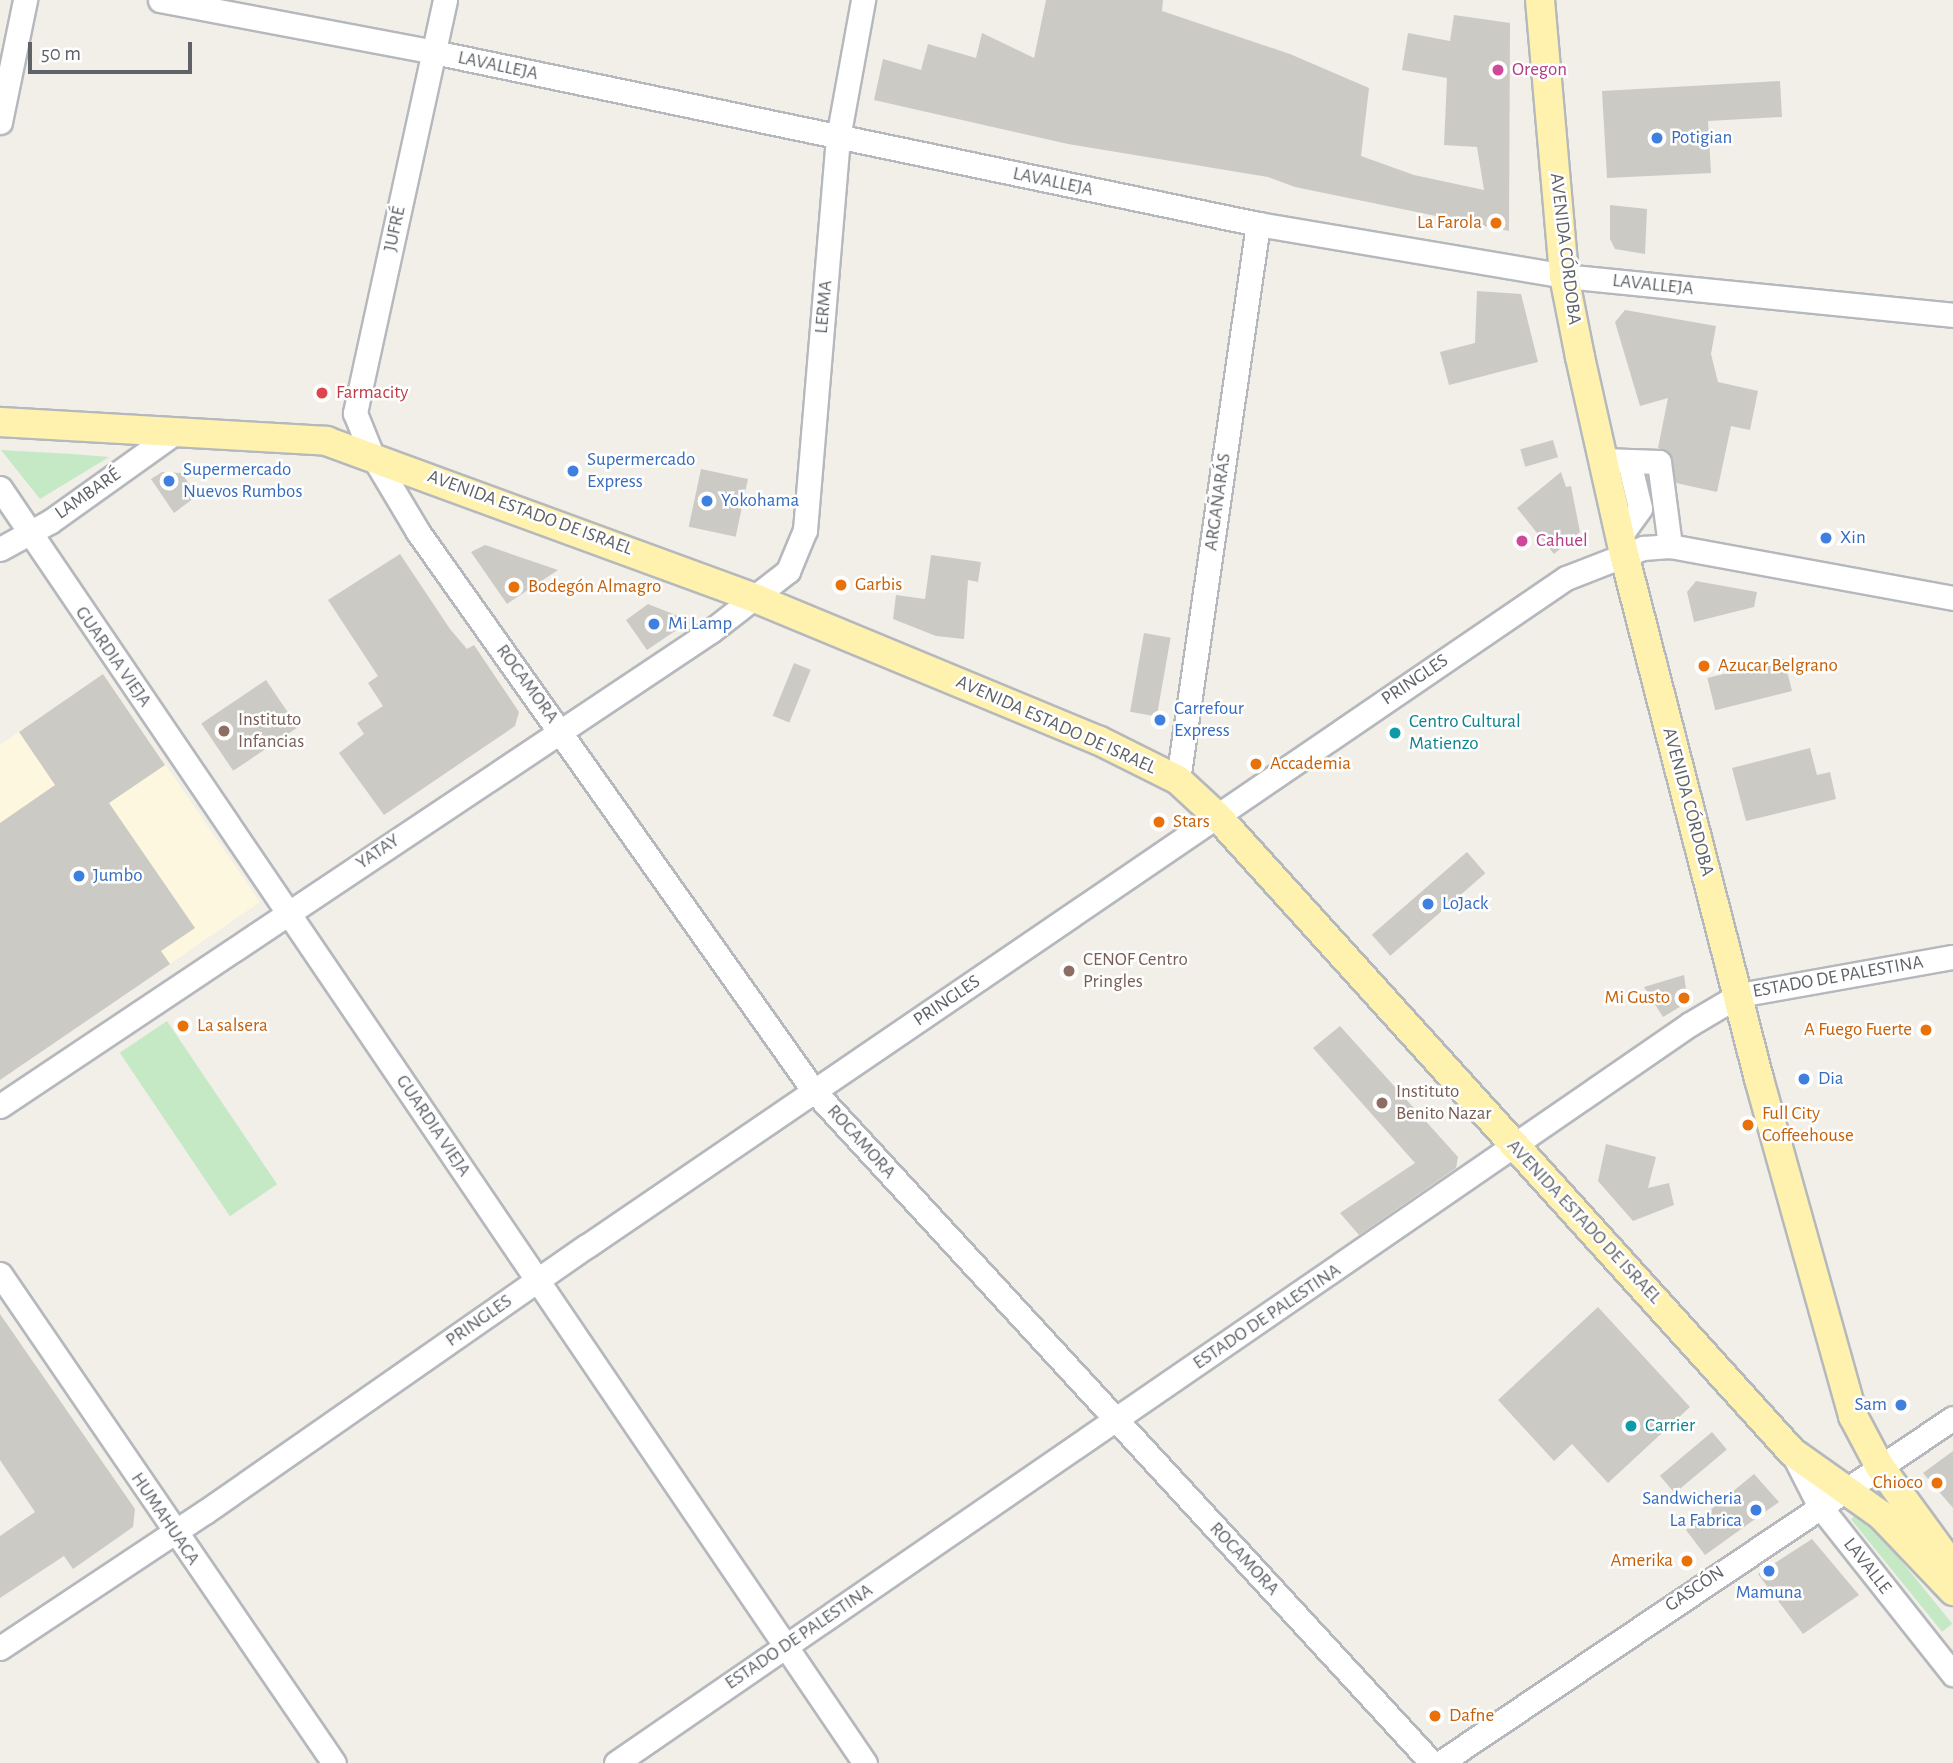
<!DOCTYPE html>
<meta charset="utf-8">
<style>
body{margin:0}
#map{position:relative;width:1953px;height:1763px;overflow:hidden;background:#f1efe8;font-family:"Alegreya Sans",sans-serif}
div>[style]{position:absolute}
.commercial>*{inset:0;background:#fef7e0}
.green>*{inset:0;background:#c5e8c5;transform-origin:0 0}
.building>*{inset:0;background:#cccac5;transform-origin:0 0}
.roads{filter:drop-shadow(2px 0 #b5b8bc) drop-shadow(-2px 0 #b5b8bc) drop-shadow(0 2px #b5b8bc) drop-shadow(0 -2px #b5b8bc)}
.minor>*{height:23px;margin:-11.5px;padding:0 11.5px;transform-origin:11.5px;border-radius:11.5px;background:#fff}
.major>*{height:28px;margin:-14px;padding:0 14px;transform-origin:14px;border-radius:14px;background:#fff2af}
.dots>*{width:19px;height:19px;translate:-50% -50%;box-sizing:border-box;border:4px solid #fff;border-radius:50%}
span{translate:-50% -50%;white-space:nowrap;text-align:center;line-height:1.15;-webkit-text-stroke:5px #fff;paint-order:stroke}
.street-label{font-size:19px;color:#5f6368}
.hotel-label{font-size:19px;color:#b23c85}
.left{translate:0 -50%;text-align:left}
.shop-label{font-size:19px;color:#366cbe}
.right{translate:-100% -50%;text-align:right}
.food-label{font-size:19px;color:#c56008}
.health-label{font-size:19px;color:#be3a42}
.education-label{font-size:19px;color:#785e54}
.culture-label{font-size:19px;color:#0d838f}
.scale{position:absolute;left:28px;top:42px;width:164px;height:32px;box-sizing:border-box;border:4px solid #5f6368;border-top:0;padding-left:9px;font-size:21px;line-height:24px;white-space:nowrap;color:#5f6368;-webkit-text-stroke:5px #fff;paint-order:stroke}
</style>
<div id="map">
<div class="commercial">
<div style="clip-path:polygon(103px 674px,260px 902px,0 1080px,0 745px)"></div>
</div>
<div class="green">
<div style="clip-path:polygon(1px 450px,72px 454px,109px 457px,40px 499px)"></div>
<div style="left:167px;top:1021px;width:197px;height:57px;rotate:56deg"></div>
<div style="left:1861px;top:1511px;width:145px;height:13px;rotate:51deg"></div>
</div>
<div class="building">
<div style="clip-path:polygon(1046px 0,1163px 0,1162px 11px,1290px 54px,1369px 88px,1361px 156px,1414px 175px,1484px 190px,1477px 147px,1444px 145px,1447px 78px,1402px 70px,1408px 33px,1450px 41px,1454px 15px,1510px 23px,1509px 231px,1295px 187px,1268px 177px,1068px 144px,874px 100px,883px 59px,921px 70px,928px 44px,976px 58px,982px 33px,1034px 58px)"></div>
<div style="clip-path:polygon(1780px 81px,1782px 117px,1708px 121px,1711px 173px,1607px 178px,1602px 91px)"></div>
<div style="clip-path:polygon(1610px 205px,1647px 209px,1645px 254px,1615px 249px,1610px 239px)"></div>
<div style="clip-path:polygon(1477px 291px,1521px 294px,1538px 362px,1449px 385px,1440px 352px,1475px 343px)"></div>
<div style="clip-path:polygon(1625px 310px,1716px 326px,1711px 354px,1718px 382px,1758px 391px,1750px 430px,1731px 426px,1717px 492px,1676px 483px,1671px 455px,1658px 448px,1668px 398px,1640px 406px,1615px 322px)"></div>
<div style="left:1553px;top:440px;width:18px;height:34px;rotate:74deg"></div>
<div style="left:701px;top:469px;width:48px;height:59px;rotate:12deg"></div>
<div style="clip-path:polygon(162px 472px,181px 473px,198px 495px,174px 513px,151px 479px)"></div>
<div style="clip-path:polygon(1561px 472px,1566px 487px,1571px 486px,1580px 532px,1554px 554px,1517px 508px)"></div>
<div style="clip-path:polygon(485px 545px,558px 570px,507px 604px,471px 552px)"></div>
<div style="clip-path:polygon(400px 554px,450px 629px,467px 649px,474px 645px,519px 712px,515px 726px,384px 815px,339px 753px,364px 734px,357px 723px,383px 706px,368px 683px,378px 676px,328px 600px)"></div>
<div style="clip-path:polygon(931px 555px,981px 562px,978px 582px,968px 580px,964px 639px,936px 636px,893px 619px,896px 595px,925px 599px)"></div>
<div style="clip-path:polygon(1696px 581px,1757px 592px,1754px 607px,1694px 622px,1687px 592px)"></div>
<div style="clip-path:polygon(648px 604px,678px 616px,678px 629px,647px 650px,626px 620px)"></div>
<div style="left:1144px;top:633px;width:27px;height:80px;rotate:10deg"></div>
<div style="left:1784px;top:659px;width:33px;height:79px;rotate:76deg"></div>
<div style="left:794px;top:663px;width:18px;height:57px;rotate:22deg"></div>
<div style="clip-path:polygon(103px 674px,165px 765px,109px 803px,195px 928px,161px 951px,170px 964px,0 1080px,0 823px,55px 785px,19px 732px)"></div>
<div style="left:266px;top:680px;width:57px;height:78px;rotate:56deg"></div>
<div style="clip-path:polygon(1810px 748px,1817px 775px,1830px 772px,1836px 799px,1746px 821px,1732px 768px)"></div>
<div style="left:1467px;top:852px;width:28px;height:126px;rotate:49deg"></div>
<div style="clip-path:polygon(1684px 975px,1688px 1002px,1663px 1017px,1644px 987px)"></div>
<div style="clip-path:polygon(1340px 1026px,1458px 1157px,1456px 1168px,1359px 1235px,1340px 1213px,1415px 1163px,1313px 1048px)"></div>
<div style="clip-path:polygon(1606px 1144px,1656px 1157px,1648px 1188px,1669px 1183px,1674px 1205px,1633px 1221px,1598px 1181px)"></div>
<div style="clip-path:polygon(1598px 1307px,1690px 1407px,1608px 1483px,1572px 1444px,1554px 1461px,1498px 1400px)"></div>
<div style="clip-path:polygon(0 1314px,135px 1509px,133px 1527px,73px 1569px,64px 1556px,0 1598px,0 1536px,35px 1512px,0 1460px)"></div>
<div style="left:1712px;top:1432px;width:23px;height:68px;rotate:50deg"></div>
<div style="clip-path:polygon(1953px 1451px,1953px 1508px,1923px 1473px)"></div>
<div style="clip-path:polygon(1754px 1474px,1779px 1502px,1705px 1555px,1686px 1530px)"></div>
<div style="clip-path:polygon(1812px 1539px,1859px 1595px,1803px 1634px,1758px 1574px)"></div>
</div>
<div class="roads">
<div class="minor">
<div style="left:160px;top:0;width:279px;rotate:10.7deg"></div>
<div style="left:434px;top:52px;width:842px;rotate:11.79deg"></div>
<div style="left:1258px;top:224px;width:310px;rotate:9.6deg"></div>
<div style="left:1564px;top:276px;width:391px;rotate:5.7deg"></div>
<div style="left:445px;top:0;width:423px;rotate:102.3deg"></div>
<div style="left:355px;top:413px;width:45px;rotate:68deg"></div>
<div style="left:372px;top:455px;width:90px;rotate:59.1deg"></div>
<div style="left:418px;top:532px;width:685px;rotate:54.69deg"></div>
<div style="left:814px;top:1091px;width:913px;rotate:47.4deg"></div>
<div style="left:0;top:122px;width:125px;rotate:-78.4deg"></div>
<div style="left:1602px;top:460px;width:57px;rotate:2deg"></div>
<div style="left:1659px;top:462px;width:85px;rotate:82.5deg"></div>
<div style="left:0;top:488px;width:1541px;rotate:55.85deg"></div>
<div style="left:1620px;top:536px;width:34px;rotate:-54deg"></div>
<div style="left:1640px;top:508px;width:48px;rotate:-103.2deg"></div>
<div style="left:0;top:549px;width:58px;rotate:-28.8deg"></div>
<div style="left:51px;top:521px;width:150px;rotate:-35.5deg"></div>
<div style="left:1178px;top:780px;width:562px;rotate:-81.81deg"></div>
<div style="left:0;top:1106px;width:855px;rotate:-33.75deg"></div>
<div style="left:711px;top:631px;width:98px;rotate:-37.9deg"></div>
<div style="left:788px;top:571px;width:44px;rotate:-67.5deg"></div>
<div style="left:805px;top:530px;width:393px;rotate:-85.2deg"></div>
<div style="left:838px;top:138px;width:140px;rotate:-79.7deg"></div>
<div style="left:0;top:1274px;width:592px;rotate:55.67deg"></div>
<div style="left:1792px;top:1452px;width:59px;rotate:63deg"></div>
<div style="left:1819px;top:1505px;width:216px;rotate:51.6deg"></div>
<div style="left:0;top:1648px;width:246px;rotate:-33.6deg"></div>
<div style="left:205px;top:1512px;width:465px;rotate:-34.9deg"></div>
<div style="left:587px;top:1246px;width:1185px;rotate:-34.31deg"></div>
<div style="left:1566px;top:578px;width:83px;rotate:-21.3deg"></div>
<div style="left:1643px;top:548px;width:27px;rotate:-4deg"></div>
<div style="left:1670px;top:546px;width:288px;rotate:10.4deg"></div>
<div style="left:616px;top:1763px;width:1304px;rotate:-34.53deg"></div>
<div style="left:1690px;top:1024px;width:57px;rotate:-30.6deg"></div>
<div style="left:1739px;top:995px;width:217px;rotate:-10.1deg"></div>
<div style="left:1440px;top:1763px;width:618px;rotate:-33.92deg"></div>
</div>
<div class="major">
<div style="left:1540px;top:0;width:277px;rotate:85deg"></div>
<div style="left:1564px;top:276px;width:83px;rotate:78.8deg"></div>
<div style="left:1580px;top:357px;width:202px;rotate:77.4deg"></div>
<div style="left:1624px;top:554px;width:542px;rotate:75.58deg"></div>
<div style="left:1759px;top:1079px;width:350px;rotate:74.4deg"></div>
<div style="left:1853px;top:1416px;width:58px;rotate:62.1deg"></div>
<div style="left:1880px;top:1467px;width:124px;rotate:53.9deg"></div>
<div style="left:0;top:422px;width:327px;rotate:3.3deg"></div>
<div style="left:326px;top:441px;width:459px;rotate:20.1deg"></div>
<div style="left:757px;top:599px;width:369px;rotate:22.5deg"></div>
<div style="left:1098px;top:740px;width:89px;rotate:26.6deg"></div>
<div style="left:1178px;top:780px;width:53px;rotate:42.7deg"></div>
<div style="left:1217px;top:816px;width:857px;rotate:47.88deg"></div>
<div style="left:1792px;top:1452px;width:109px;rotate:35.3deg"></div>
<div style="left:1881px;top:1515px;width:105px;rotate:46.5deg"></div>
</div>
</div>
<div class="dots">
<div style="left:1498px;top:70px;background:#d1479c"></div>
<div style="left:1657px;top:138px;background:#3f7fe0"></div>
<div style="left:1496px;top:223px;background:#e8710a"></div>
<div style="left:322px;top:393px;background:#e0444e"></div>
<div style="left:573px;top:471px;background:#3f7fe0"></div>
<div style="left:169px;top:481px;background:#3f7fe0"></div>
<div style="left:707px;top:501px;background:#3f7fe0"></div>
<div style="left:1826px;top:538px;background:#3f7fe0"></div>
<div style="left:1522px;top:541px;background:#d1479c"></div>
<div style="left:841px;top:585px;background:#e8710a"></div>
<div style="left:514px;top:587px;background:#e8710a"></div>
<div style="left:654px;top:624px;background:#3f7fe0"></div>
<div style="left:1704px;top:666px;background:#e8710a"></div>
<div style="left:1160px;top:720px;background:#3f7fe0"></div>
<div style="left:224px;top:731px;background:#8d6e63"></div>
<div style="left:1395px;top:733px;background:#0f9aa8"></div>
<div style="left:1256px;top:764px;background:#e8710a"></div>
<div style="left:1159px;top:822px;background:#e8710a"></div>
<div style="left:79px;top:876px;background:#3f7fe0"></div>
<div style="left:1428px;top:904px;background:#3f7fe0"></div>
<div style="left:1069px;top:971px;background:#8d6e63"></div>
<div style="left:1684px;top:998px;background:#e8710a"></div>
<div style="left:183px;top:1026px;background:#e8710a"></div>
<div style="left:1926px;top:1030px;background:#e8710a"></div>
<div style="left:1804px;top:1079px;background:#3f7fe0"></div>
<div style="left:1382px;top:1103px;background:#8d6e63"></div>
<div style="left:1748px;top:1125px;background:#e8710a"></div>
<div style="left:1901px;top:1405px;background:#3f7fe0"></div>
<div style="left:1631px;top:1426px;background:#0f9aa8"></div>
<div style="left:1937px;top:1483px;background:#e8710a"></div>
<div style="left:1756px;top:1510px;background:#3f7fe0"></div>
<div style="left:1687px;top:1561px;background:#e8710a"></div>
<div style="left:1769px;top:1571px;background:#3f7fe0"></div>
<div style="left:1435px;top:1716px;background:#e8710a"></div>
</div>
<div class="street-label">
<span style="left:498px;top:66px;rotate:12deg">LAVALLEJA</span>
<span style="left:1053px;top:182px;rotate:12deg">LAVALLEJA</span>
<span style="left:395px;top:229px;rotate:-78deg">JUFRÉ</span>
<span style="left:1565px;top:249px;rotate:83deg">AVENIDA CÓRDOBA</span>
<span style="left:1653px;top:285px;rotate:6deg">LAVALLEJA</span>
<span style="left:824px;top:307px;rotate:-85deg">LERMA</span>
<span style="left:88px;top:494px;rotate:-35deg">LAMBARÉ</span>
<span style="left:1218px;top:502px;rotate:-82deg">ARGAÑARÁS</span>
<span style="left:530px;top:513px;rotate:20deg">AVENIDA ESTADO DE ISRAEL</span>
<span style="left:113px;top:657px;rotate:55deg">GUARDIA VIEJA</span>
<span style="left:1415px;top:680px;rotate:-34deg">PRINGLES</span>
<span style="left:527px;top:684px;rotate:54deg">ROCAMORA</span>
<span style="left:1056px;top:725px;rotate:24deg">AVENIDA ESTADO DE ISRAEL</span>
<span style="left:1688px;top:802px;rotate:75deg">AVENIDA CÓRDOBA</span>
<span style="left:378px;top:852px;rotate:-34deg">YATAY</span>
<span style="left:1838px;top:977px;rotate:-10deg">ESTADO DE PALESTINA</span>
<span style="left:947px;top:1001px;rotate:-34deg">PRINGLES</span>
<span style="left:433px;top:1126px;rotate:56deg">GUARDIA VIEJA</span>
<span style="left:861px;top:1142px;rotate:48deg">ROCAMORA</span>
<span style="left:1584px;top:1222px;rotate:47deg">AVENIDA ESTADO DE ISRAEL</span>
<span style="left:1267px;top:1317px;rotate:-34deg">ESTADO DE PALESTINA</span>
<span style="left:479px;top:1321px;rotate:-35deg">PRINGLES</span>
<span style="left:165px;top:1519px;rotate:56deg">HUMAHUACA</span>
<span style="left:1244px;top:1559px;rotate:47deg">ROCAMORA</span>
<span style="left:1867px;top:1566px;rotate:52deg">LAVALLE</span>
<span style="left:1695px;top:1589px;rotate:-34deg">GASCÓN</span>
<span style="left:799px;top:1637px;rotate:-34deg">ESTADO DE PALESTINA</span>
</div>
<div class="hotel-label">
<span class="left" style="left:1512px;top:70px">Oregon</span>
<span class="left" style="left:1536px;top:541px">Cahuel</span>
</div>
<div class="shop-label">
<span class="left" style="left:1671px;top:138px">Potigian</span>
<span class="left" style="left:587px;top:471px">Supermercado<br>Express</span>
<span class="left" style="left:183px;top:481px">Supermercado<br>Nuevos Rumbos</span>
<span class="left" style="left:721px;top:501px">Yokohama</span>
<span class="left" style="left:1840px;top:538px">Xin</span>
<span class="left" style="left:668px;top:624px">Mi Lamp</span>
<span class="left" style="left:1174px;top:720px">Carrefour<br>Express</span>
<span class="left" style="left:93px;top:876px">Jumbo</span>
<span class="left" style="left:1442px;top:904px">LoJack</span>
<span class="left" style="left:1818px;top:1079px">Dia</span>
<span class="right" style="left:1887px;top:1405px">Sam</span>
<span class="right" style="left:1742px;top:1510px">Sandwicheria<br>La Fabrica</span>
<span style="left:1769px;top:1593px">Mamuna</span>
</div>
<div class="food-label">
<span class="right" style="left:1482px;top:223px">La Farola</span>
<span class="left" style="left:855px;top:585px">Garbis</span>
<span class="left" style="left:528px;top:587px">Bodegón Almagro</span>
<span class="left" style="left:1718px;top:666px">Azucar Belgrano</span>
<span class="left" style="left:1270px;top:764px">Accademia</span>
<span class="left" style="left:1173px;top:822px">Stars</span>
<span class="right" style="left:1670px;top:998px">Mi Gusto</span>
<span class="left" style="left:197px;top:1026px">La salsera</span>
<span class="right" style="left:1912px;top:1030px">A Fuego Fuerte</span>
<span class="left" style="left:1762px;top:1125px">Full City<br>Coffeehouse</span>
<span class="right" style="left:1923px;top:1483px">Chioco</span>
<span class="right" style="left:1673px;top:1561px">Amerika</span>
<span class="left" style="left:1449px;top:1716px">Dafne</span>
</div>
<div class="health-label">
<span class="left" style="left:336px;top:393px">Farmacity</span>
</div>
<div class="education-label">
<span class="left" style="left:238px;top:731px">Instituto<br>Infancias</span>
<span class="left" style="left:1083px;top:971px">CENOF Centro<br>Pringles</span>
<span class="left" style="left:1396px;top:1103px">Instituto<br>Benito Nazar</span>
</div>
<div class="culture-label">
<span class="left" style="left:1409px;top:733px">Centro Cultural<br>Matienzo</span>
<span class="left" style="left:1645px;top:1426px">Carrier</span>
</div>
<div class="scale">50 m</div>
</div>
